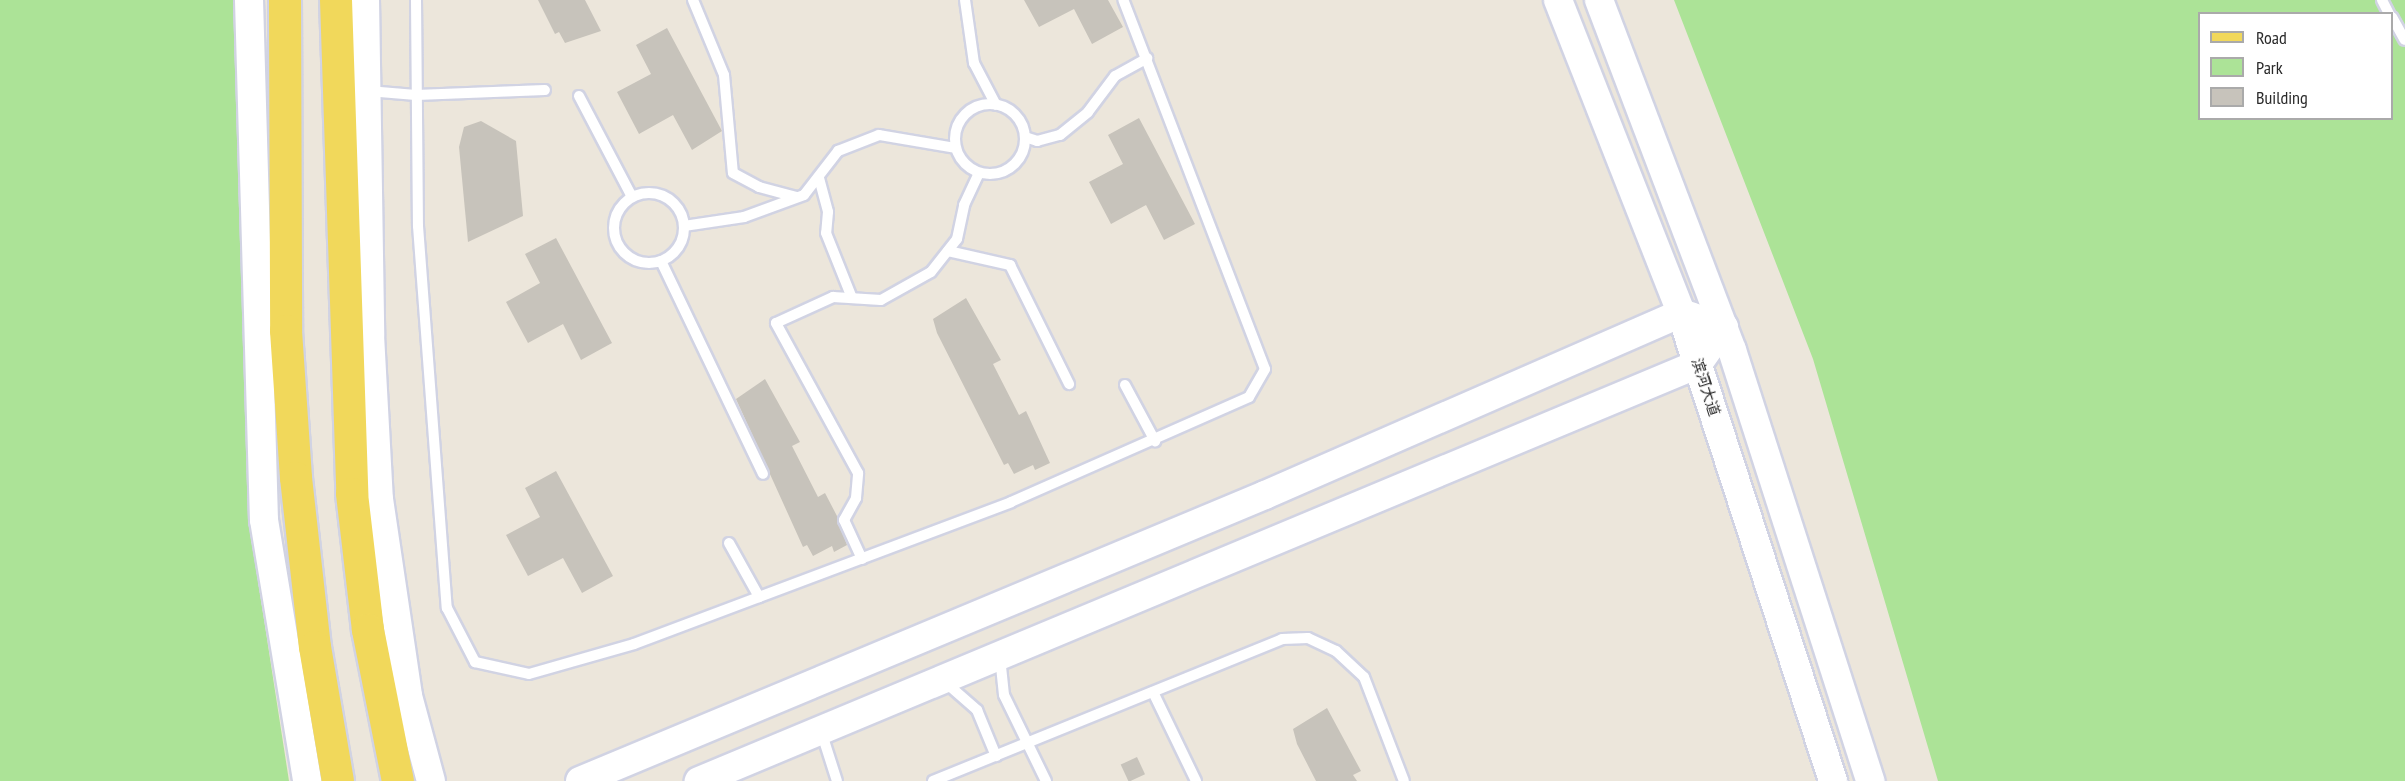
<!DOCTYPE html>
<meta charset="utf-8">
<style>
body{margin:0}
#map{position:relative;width:2405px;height:781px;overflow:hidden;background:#ece6db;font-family:"PT Sans Narrow","Noto Sans SC",sans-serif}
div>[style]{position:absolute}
.green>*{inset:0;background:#ace397}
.building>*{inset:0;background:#c7c3bb;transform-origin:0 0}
.roads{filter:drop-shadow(2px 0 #d1d3e3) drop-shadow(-2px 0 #d1d3e3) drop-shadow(0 2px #d1d3e3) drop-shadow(0 -2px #d1d3e3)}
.lane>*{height:10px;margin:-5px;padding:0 5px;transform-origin:5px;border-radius:5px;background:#fff}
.lane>.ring{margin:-5px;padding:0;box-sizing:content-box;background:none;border:10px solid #fff;border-radius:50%}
.secondary>*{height:28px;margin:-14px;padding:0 14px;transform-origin:14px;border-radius:14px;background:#fff}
.primary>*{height:32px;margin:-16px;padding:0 16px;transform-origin:16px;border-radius:16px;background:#f1d85b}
span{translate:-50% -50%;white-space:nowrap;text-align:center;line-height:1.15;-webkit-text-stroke:6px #fff;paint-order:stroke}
.street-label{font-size:15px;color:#2a2a2a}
.legend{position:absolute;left:2198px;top:12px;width:195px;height:108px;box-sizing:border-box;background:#fff;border:2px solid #aaa;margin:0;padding:8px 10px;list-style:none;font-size:18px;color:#2a2a2a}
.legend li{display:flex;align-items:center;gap:12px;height:30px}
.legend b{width:30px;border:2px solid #aaa}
</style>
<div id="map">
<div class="green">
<div style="clip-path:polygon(0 0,234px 0,252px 542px,289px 781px,0 781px)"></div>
<div style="clip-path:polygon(evenodd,1674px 0,2405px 0,2405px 781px,1938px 781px,1813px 359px,1674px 0,2200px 14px,2392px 14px,2392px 118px,2200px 118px,2200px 14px)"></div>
</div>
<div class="building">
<div style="clip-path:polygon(538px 0,585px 0,601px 31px,565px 43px,559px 32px,555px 34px)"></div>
<div style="clip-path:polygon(1024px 0,1108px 0,1123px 27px,1092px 44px,1074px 9px,1039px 27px)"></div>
<div style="clip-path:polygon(667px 28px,722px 131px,692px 150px,673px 115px,639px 134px,617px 92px,651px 74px,636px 45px)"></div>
<div style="clip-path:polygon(1139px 118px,1195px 224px,1164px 240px,1146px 205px,1111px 224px,1089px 182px,1123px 164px,1108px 135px)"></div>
<div style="clip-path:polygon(481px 121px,516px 141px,523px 216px,468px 242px,459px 147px,464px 127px)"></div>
<div style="clip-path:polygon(556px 238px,612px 343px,581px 360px,563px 324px,528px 343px,506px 302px,540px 283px,525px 254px)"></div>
<div style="clip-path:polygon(966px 298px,1001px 360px,993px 364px,1019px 415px,1026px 411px,1050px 463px,1035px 470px,1033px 465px,1014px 474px,1008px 463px,1004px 465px,937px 333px,933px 319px)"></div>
<div style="clip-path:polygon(765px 379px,800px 442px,792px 446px,818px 497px,825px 493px,837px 516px,847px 545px,834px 552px,832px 546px,813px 556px,807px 545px,803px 547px,736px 399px)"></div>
<div style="clip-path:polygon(556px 471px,613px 576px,582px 593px,563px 558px,528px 576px,506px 535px,540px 517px,525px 488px)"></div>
<div style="clip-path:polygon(1327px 708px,1361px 771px,1353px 775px,1357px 781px,1316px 781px,1297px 744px,1293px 729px)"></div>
<div style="left:1137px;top:757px;width:19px;height:18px;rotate:65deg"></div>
</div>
<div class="roads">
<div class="lane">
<div style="left:416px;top:0;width:226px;rotate:89.5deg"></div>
<div style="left:418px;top:226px;width:383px;rotate:85.7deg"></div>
<div style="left:447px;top:608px;width:61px;rotate:62.6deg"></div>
<div style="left:475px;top:662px;width:55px;rotate:12.5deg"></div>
<div style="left:529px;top:674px;width:109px;rotate:-15.9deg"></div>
<div style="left:634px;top:644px;width:403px;rotate:-20.6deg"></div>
<div style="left:1011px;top:502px;width:260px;rotate:-23.8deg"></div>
<div style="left:1249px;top:397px;width:32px;rotate:-60deg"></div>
<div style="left:1265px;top:369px;width:395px;rotate:-111deg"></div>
<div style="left:693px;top:0;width:81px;rotate:67.5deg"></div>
<div style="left:724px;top:75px;width:98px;rotate:84.8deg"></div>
<div style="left:733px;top:173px;width:30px;rotate:28deg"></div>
<div style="left:759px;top:187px;width:39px;rotate:15deg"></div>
<div style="left:965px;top:0;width:64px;rotate:81.9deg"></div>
<div style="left:974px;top:63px;width:47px;rotate:62.4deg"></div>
<div style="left:2382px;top:0;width:16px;rotate:63deg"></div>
<div style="left:2392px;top:17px;width:26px;rotate:61deg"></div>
<div style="left:368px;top:91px;width:48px;rotate:4.8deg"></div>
<div style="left:416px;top:95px;width:129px;rotate:-2.2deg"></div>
<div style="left:579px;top:96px;width:114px;rotate:62.3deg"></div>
<div class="ring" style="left:955px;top:104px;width:60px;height:60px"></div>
<div style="left:1025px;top:137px;width:13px;rotate:18deg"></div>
<div style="left:1037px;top:141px;width:24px;rotate:-15deg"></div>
<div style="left:1060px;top:135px;width:36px;rotate:-39deg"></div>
<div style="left:1088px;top:112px;width:45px;rotate:-53.1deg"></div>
<div style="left:1115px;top:76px;width:37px;rotate:-29deg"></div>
<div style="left:819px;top:178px;width:35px;rotate:75deg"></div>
<div style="left:828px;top:212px;width:21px;rotate:95deg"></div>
<div style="left:826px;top:233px;width:70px;rotate:68.2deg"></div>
<div class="ring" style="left:614px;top:193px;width:60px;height:60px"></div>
<div style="left:684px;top:226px;width:61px;rotate:-8.5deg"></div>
<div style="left:744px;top:217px;width:64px;rotate:-20.1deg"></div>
<div style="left:804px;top:195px;width:56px;rotate:-52.3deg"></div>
<div style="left:838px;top:151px;width:44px;rotate:-21.3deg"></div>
<div style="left:879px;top:135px;width:78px;rotate:9.6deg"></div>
<div style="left:948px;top:251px;width:64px;rotate:12.7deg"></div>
<div style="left:1010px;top:265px;width:133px;rotate:63.6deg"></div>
<div style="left:661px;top:261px;width:236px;rotate:64.4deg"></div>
<div style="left:1125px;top:385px;width:64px;rotate:61.8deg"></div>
<div style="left:729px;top:543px;width:62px;rotate:60.9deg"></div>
<div style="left:862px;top:559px;width:43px;rotate:-114.8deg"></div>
<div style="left:844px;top:520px;width:25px;rotate:-61deg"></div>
<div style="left:856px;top:498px;width:25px;rotate:-85deg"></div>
<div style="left:858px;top:473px;width:171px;rotate:-118.7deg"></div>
<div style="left:776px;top:323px;width:63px;rotate:-24.5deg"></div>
<div style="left:833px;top:297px;width:48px;rotate:3.6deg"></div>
<div style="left:881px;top:300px;width:57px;rotate:-29.2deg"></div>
<div style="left:931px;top:272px;width:42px;rotate:-51.8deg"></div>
<div style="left:957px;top:239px;width:35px;rotate:-78deg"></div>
<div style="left:964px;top:205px;width:35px;rotate:-65deg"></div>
<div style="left:1000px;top:657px;width:38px;rotate:84deg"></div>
<div style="left:1004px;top:695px;width:96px;rotate:64deg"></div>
<div style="left:945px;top:682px;width:43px;rotate:41.2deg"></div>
<div style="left:977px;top:710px;width:50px;rotate:67.6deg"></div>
<div style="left:1153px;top:692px;width:99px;rotate:64.2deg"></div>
<div style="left:821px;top:731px;width:52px;rotate:72.3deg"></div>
<div style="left:933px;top:781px;width:377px;rotate:-22.1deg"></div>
<div style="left:1282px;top:639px;width:26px;rotate:-2deg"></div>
<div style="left:1308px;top:638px;width:31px;rotate:25deg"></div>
<div style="left:1336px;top:651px;width:38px;rotate:43deg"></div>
<div style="left:1364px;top:677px;width:111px;rotate:69deg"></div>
</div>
<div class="secondary">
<div style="left:249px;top:0;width:520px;rotate:88.35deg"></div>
<div style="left:264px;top:520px;width:265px;rotate:80.6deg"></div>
<div style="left:365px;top:0;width:335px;rotate:89.1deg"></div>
<div style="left:370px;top:335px;width:164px;rotate:86.9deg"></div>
<div style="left:379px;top:499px;width:199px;rotate:81.6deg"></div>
<div style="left:408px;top:696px;width:88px;rotate:74.9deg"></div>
<div style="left:1558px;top:0;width:336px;rotate:68.5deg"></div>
<div style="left:1681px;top:313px;width:492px;rotate:72deg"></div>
<div style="left:1599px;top:0;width:374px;rotate:69.2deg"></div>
<div style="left:1732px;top:350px;width:453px;rotate:72.2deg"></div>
<div style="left:580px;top:781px;width:742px;rotate:-22.66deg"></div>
<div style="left:1265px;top:495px;width:454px;rotate:-23.6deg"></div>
<div style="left:1681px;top:313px;width:45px;rotate:18deg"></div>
<div style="left:1724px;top:327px;width:45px;rotate:125.1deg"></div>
<div style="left:1698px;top:364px;width:1083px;rotate:157.34deg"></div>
</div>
<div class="primary">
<div style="left:285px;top:0;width:331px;rotate:89.8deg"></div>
<div style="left:286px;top:331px;width:147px;rotate:86.1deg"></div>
<div style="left:296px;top:478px;width:170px;rotate:83.6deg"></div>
<div style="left:315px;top:647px;width:136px;rotate:80.3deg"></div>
<div style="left:336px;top:0;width:494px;rotate:88.1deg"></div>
<div style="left:352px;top:494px;width:137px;rotate:83.3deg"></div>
<div style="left:368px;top:630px;width:154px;rotate:78.8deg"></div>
</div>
</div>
<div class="street-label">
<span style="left:1706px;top:387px;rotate:72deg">滨河大道</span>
</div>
<ul class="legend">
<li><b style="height:8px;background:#f1d85b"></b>Road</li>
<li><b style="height:16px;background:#ace397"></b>Park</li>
<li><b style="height:16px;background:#c7c3bb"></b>Building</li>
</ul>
</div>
